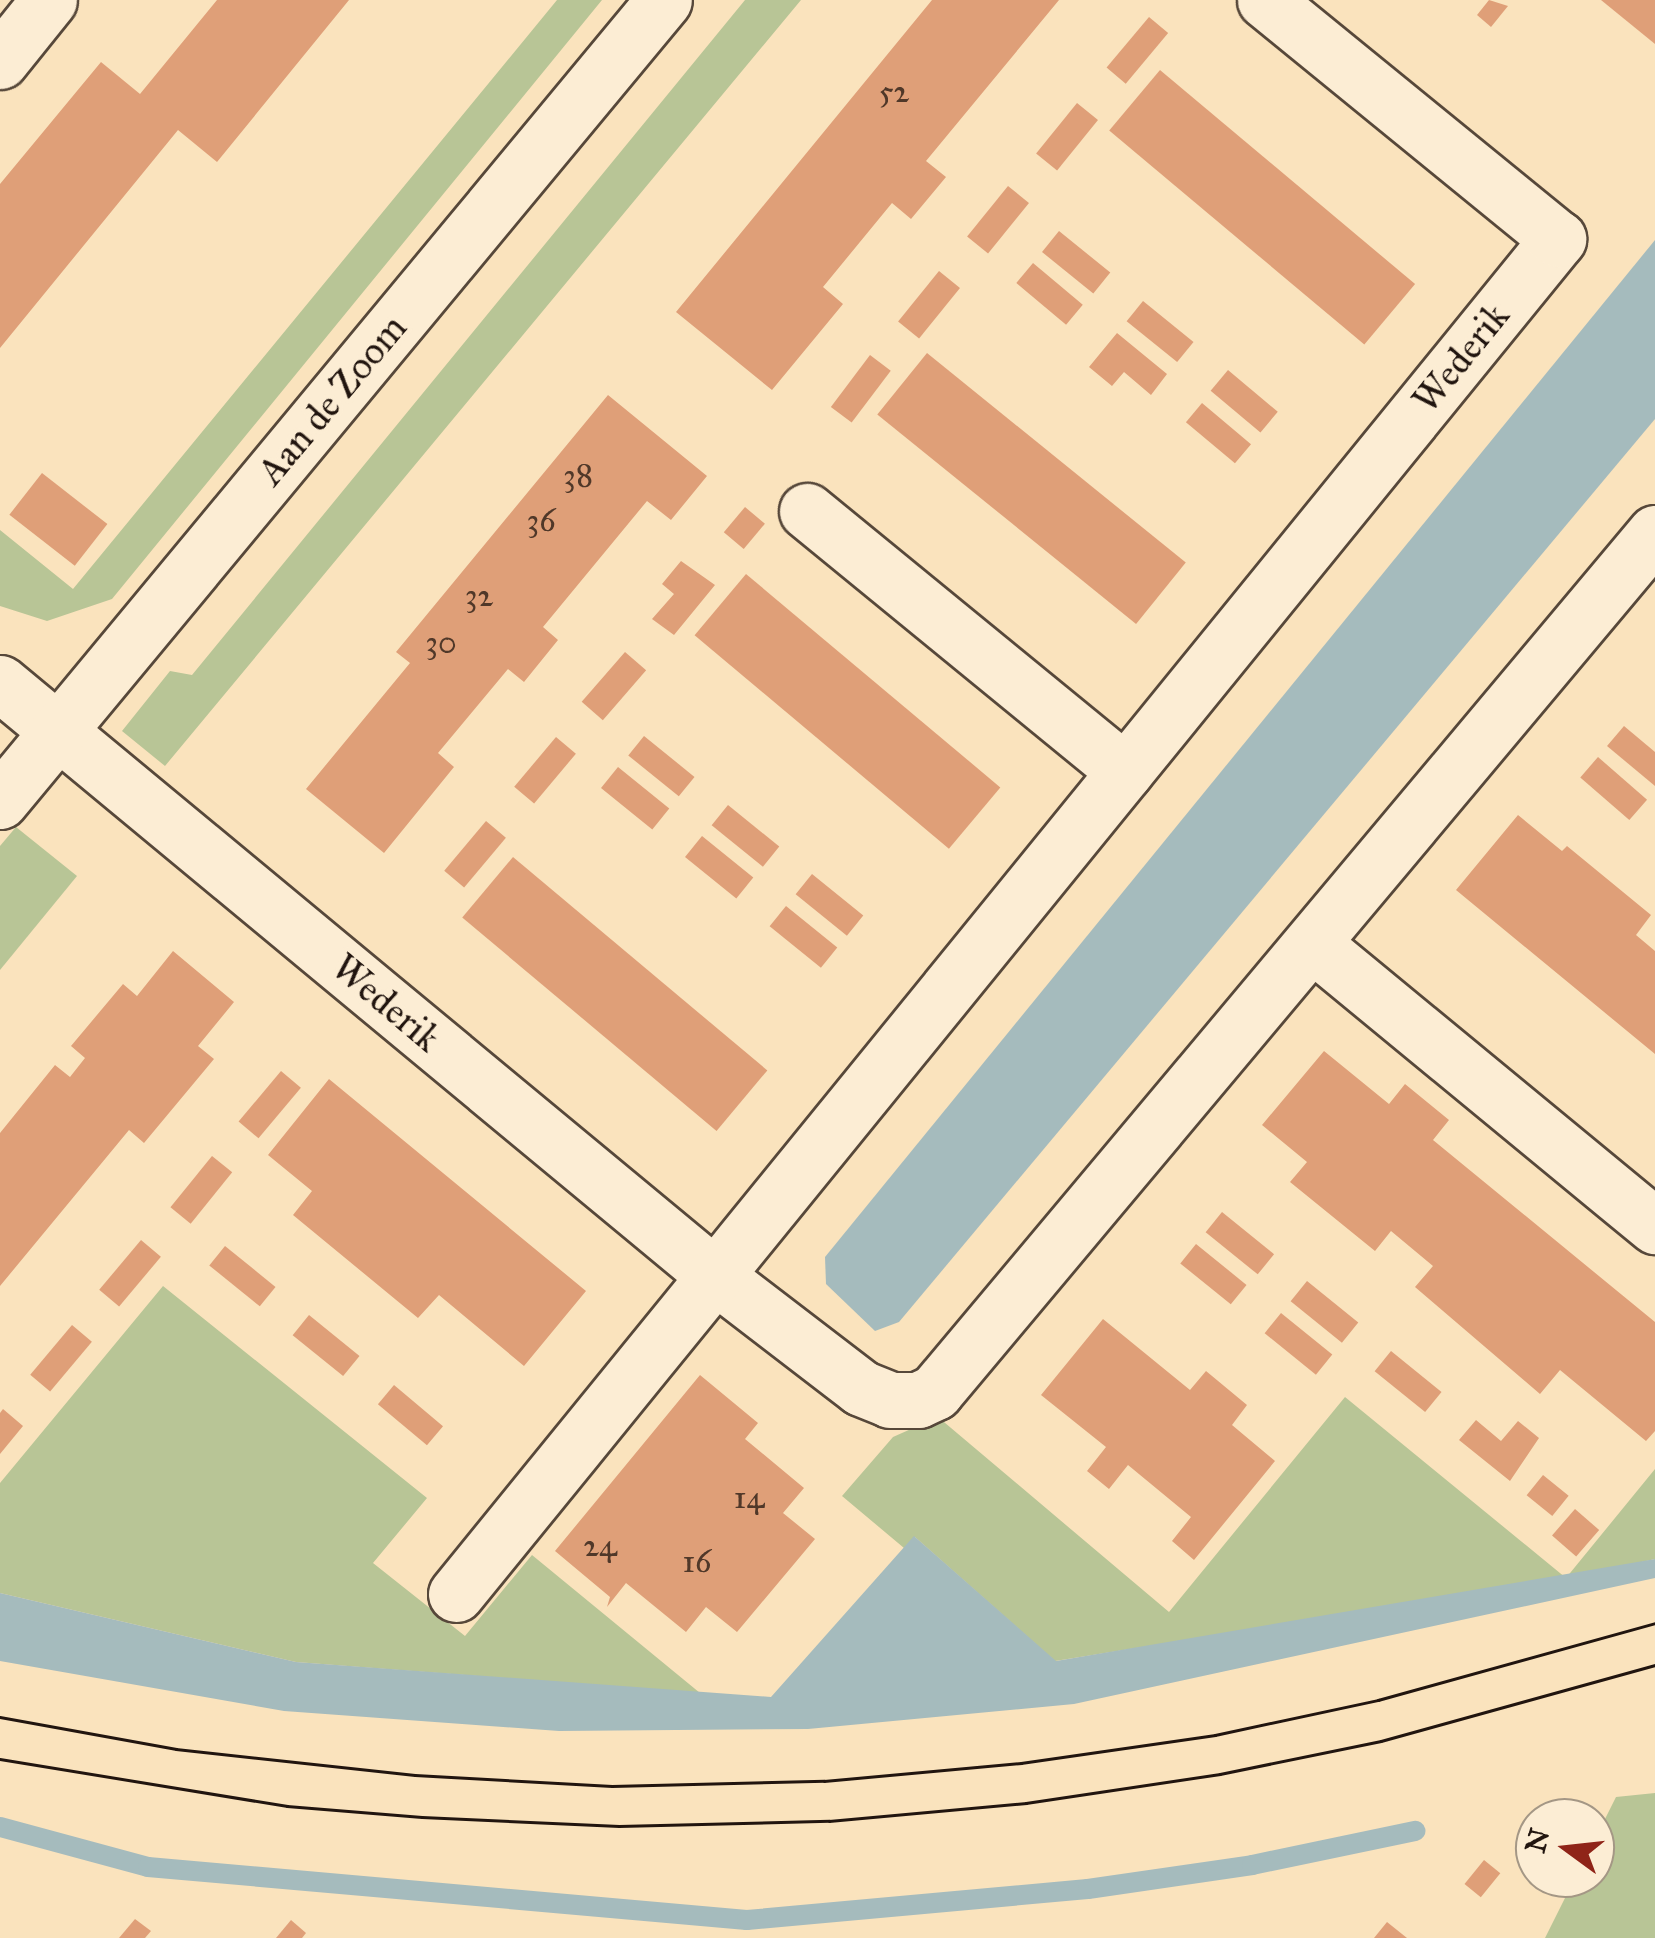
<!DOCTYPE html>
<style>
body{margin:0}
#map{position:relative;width:1655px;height:1938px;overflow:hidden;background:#fae3bd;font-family:"IM FELL Great Primer",serif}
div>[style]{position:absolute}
.green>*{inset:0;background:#b8c596}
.water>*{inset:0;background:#a5bbbd}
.stream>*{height:20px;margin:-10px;padding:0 10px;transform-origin:10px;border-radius:10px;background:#a5bbbd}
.building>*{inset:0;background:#df9f78;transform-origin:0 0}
.roads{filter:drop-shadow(2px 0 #57483a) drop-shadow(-2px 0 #57483a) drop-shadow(0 2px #57483a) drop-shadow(0 -2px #57483a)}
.minor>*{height:55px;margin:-27.5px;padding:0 27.5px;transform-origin:27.5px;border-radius:27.5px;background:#fcedd4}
.tram>*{height:2.5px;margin:-1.25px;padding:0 1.25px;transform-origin:1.25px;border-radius:1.25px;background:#21150f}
span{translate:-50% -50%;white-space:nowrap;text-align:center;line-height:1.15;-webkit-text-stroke:9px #fcedd4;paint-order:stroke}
.number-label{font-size:32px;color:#503829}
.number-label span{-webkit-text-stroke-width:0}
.street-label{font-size:38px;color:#21150f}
.north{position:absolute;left:1515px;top:1798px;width:100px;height:100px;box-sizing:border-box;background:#fcedd4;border:2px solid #a49785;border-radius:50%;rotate:285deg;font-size:28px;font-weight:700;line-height:40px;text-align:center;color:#21150f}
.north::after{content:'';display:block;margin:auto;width:35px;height:45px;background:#8f2418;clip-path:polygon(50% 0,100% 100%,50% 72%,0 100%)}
</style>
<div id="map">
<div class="green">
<div style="clip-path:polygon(557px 0,602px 0,112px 599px,47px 621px,0 606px,0 530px,73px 589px)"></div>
<div style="clip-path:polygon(745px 0,801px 0,165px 766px,122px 731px,170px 671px,192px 675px)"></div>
<div style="clip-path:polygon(16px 827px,77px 876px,0 970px,0 846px)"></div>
<div style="clip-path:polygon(163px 1286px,427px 1498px,373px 1563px,465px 1636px,532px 1555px,700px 1693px,296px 1662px,0 1593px,0 1483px)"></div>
<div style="clip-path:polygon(1345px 1397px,1566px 1578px,1655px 1469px,1655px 1559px,1567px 1579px,1055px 1661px,915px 1537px,904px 1548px,842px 1496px,893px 1437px,938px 1417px,1169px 1612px)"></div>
<div style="clip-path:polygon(1655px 1793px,1655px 1938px,1545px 1938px,1575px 1878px,1595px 1878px,1595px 1839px,1616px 1797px)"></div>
</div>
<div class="water">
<div style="clip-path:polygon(1655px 240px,1655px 419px,899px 1322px,875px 1331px,826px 1284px,825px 1257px)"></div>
<div style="clip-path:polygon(914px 1536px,1056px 1661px,1655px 1559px,1655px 1578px,1074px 1704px,808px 1729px,559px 1731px,284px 1711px,0 1661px,0 1593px,296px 1662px,771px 1697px)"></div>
</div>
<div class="stream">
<div style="left:0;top:1827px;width:153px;rotate:15.1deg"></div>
<div style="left:148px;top:1867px;width:601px;rotate:5.06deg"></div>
<div style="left:747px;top:1920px;width:342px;rotate:-5.2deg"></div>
<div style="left:1088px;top:1889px;width:166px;rotate:-8.3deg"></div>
<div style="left:1252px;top:1865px;width:167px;rotate:-11.8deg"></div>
</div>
<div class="building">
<div style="clip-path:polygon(217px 0,349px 0,217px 162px,178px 130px,0 348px,0 184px,101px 62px,140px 94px)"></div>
<div style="clip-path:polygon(932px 0,1059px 0,926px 161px,946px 177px,911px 219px,892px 203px,823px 287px,843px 304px,772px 390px,676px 312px)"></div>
<div style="clip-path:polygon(1489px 0,1508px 6px,1491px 27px,1477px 15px)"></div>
<div style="clip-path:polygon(1601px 0,1655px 0,1655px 44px)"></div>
<div style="left:1149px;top:17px;width:25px;height:66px;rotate:40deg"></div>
<div style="left:1160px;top:70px;width:333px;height:79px;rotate:40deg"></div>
<div style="left:1077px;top:103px;width:27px;height:65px;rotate:39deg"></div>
<div style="left:1008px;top:186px;width:27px;height:65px;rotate:39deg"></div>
<div style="left:1059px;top:231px;width:66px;height:27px;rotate:39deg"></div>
<div style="left:1033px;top:263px;width:65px;height:26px;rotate:40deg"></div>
<div style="left:939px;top:271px;width:27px;height:65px;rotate:39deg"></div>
<div style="left:1143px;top:301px;width:65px;height:26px;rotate:39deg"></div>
<div style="clip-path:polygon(1117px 333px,1167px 374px,1151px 395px,1124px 372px,1112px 386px,1089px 367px)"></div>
<div style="left:927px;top:353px;width:333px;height:79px;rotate:39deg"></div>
<div style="left:870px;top:355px;width:26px;height:65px;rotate:37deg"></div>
<div style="left:1228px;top:370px;width:65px;height:27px;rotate:40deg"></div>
<div style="clip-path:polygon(608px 395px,707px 476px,671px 520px,647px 501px,543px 627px,558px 640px,524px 682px,508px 669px,438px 753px,454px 767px,384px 853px,306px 789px,410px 663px,396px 652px)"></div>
<div style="left:1202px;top:403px;width:64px;height:25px;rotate:40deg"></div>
<div style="left:42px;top:473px;width:83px;height:53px;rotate:38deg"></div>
<div style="left:745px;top:507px;width:26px;height:33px;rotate:40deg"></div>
<div style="clip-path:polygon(681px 561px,715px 585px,674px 635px,652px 619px,674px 594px,662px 584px)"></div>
<div style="left:746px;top:574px;width:332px;height:80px;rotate:40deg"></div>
<div style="left:625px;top:652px;width:28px;height:66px;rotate:41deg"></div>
<div style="clip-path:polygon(1624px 726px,1655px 752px,1655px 786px,1607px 746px)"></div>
<div style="left:644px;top:736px;width:65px;height:25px;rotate:39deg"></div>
<div style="left:556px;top:737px;width:26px;height:65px;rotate:40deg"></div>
<div style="left:1598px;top:757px;width:65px;height:27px;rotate:41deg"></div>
<div style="left:618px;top:767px;width:66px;height:27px;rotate:39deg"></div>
<div style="left:728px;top:805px;width:66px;height:26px;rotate:39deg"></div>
<div style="clip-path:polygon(1518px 815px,1562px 851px,1567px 846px,1651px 915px,1636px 935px,1655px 951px,1655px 1054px,1456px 890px)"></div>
<div style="left:486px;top:821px;width:26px;height:65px;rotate:40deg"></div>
<div style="left:702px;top:836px;width:66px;height:27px;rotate:39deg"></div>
<div style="left:513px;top:857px;width:332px;height:79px;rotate:40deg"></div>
<div style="left:812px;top:874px;width:66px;height:26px;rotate:39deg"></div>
<div style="left:786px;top:906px;width:66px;height:26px;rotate:39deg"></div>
<div style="clip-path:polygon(173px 951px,234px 1002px,198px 1046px,214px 1059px,144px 1143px,129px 1130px,0 1286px,0 1133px,55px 1065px,70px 1077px,85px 1058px,71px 1046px,123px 984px,137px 996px)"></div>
<div style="clip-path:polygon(1324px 1051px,1389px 1104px,1405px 1084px,1449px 1120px,1433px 1140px,1655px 1322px,1655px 1431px,1646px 1441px,1560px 1370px,1540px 1394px,1415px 1287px,1433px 1266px,1391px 1231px,1375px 1251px,1290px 1182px,1307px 1162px,1262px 1125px)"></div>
<div style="left:281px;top:1071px;width:26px;height:66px;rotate:40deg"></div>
<div style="clip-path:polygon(329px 1079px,586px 1291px,524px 1366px,439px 1295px,418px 1318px,293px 1215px,312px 1191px,268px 1155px)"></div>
<div style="left:212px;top:1156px;width:26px;height:66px;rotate:39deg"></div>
<div style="left:1222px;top:1212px;width:67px;height:26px;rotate:39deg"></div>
<div style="left:141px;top:1240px;width:26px;height:65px;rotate:40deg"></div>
<div style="left:1196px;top:1244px;width:65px;height:25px;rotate:39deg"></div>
<div style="left:225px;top:1246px;width:65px;height:25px;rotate:39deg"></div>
<div style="left:1307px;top:1281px;width:66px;height:26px;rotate:39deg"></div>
<div style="left:1281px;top:1313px;width:66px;height:26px;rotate:39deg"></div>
<div style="left:309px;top:1315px;width:65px;height:26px;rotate:39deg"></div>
<div style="clip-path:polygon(1103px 1319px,1190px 1390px,1206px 1371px,1247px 1405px,1232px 1425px,1275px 1461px,1194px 1560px,1172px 1541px,1191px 1517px,1128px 1465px,1109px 1489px,1087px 1471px,1106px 1447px,1041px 1395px)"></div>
<div style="left:72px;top:1325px;width:26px;height:65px;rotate:40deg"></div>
<div style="left:1391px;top:1351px;width:65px;height:26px;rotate:39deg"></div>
<div style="clip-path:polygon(700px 1375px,758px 1423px,745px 1439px,804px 1488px,783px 1513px,815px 1539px,737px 1632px,706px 1607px,686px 1632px,626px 1583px,607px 1607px,610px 1597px,555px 1551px)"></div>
<div style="left:394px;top:1385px;width:64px;height:25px;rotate:40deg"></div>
<div style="clip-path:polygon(3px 1409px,23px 1426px,0 1454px,0 1413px)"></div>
<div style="clip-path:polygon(1476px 1420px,1501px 1441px,1518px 1421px,1539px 1438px,1510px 1481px,1459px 1440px)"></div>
<div style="left:1543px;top:1475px;width:33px;height:26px;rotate:39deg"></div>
<div style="left:1575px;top:1509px;width:32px;height:35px;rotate:41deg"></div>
<div style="left:1484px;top:1860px;width:21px;height:31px;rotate:39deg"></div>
<div style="clip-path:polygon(135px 1919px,151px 1931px,145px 1938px,119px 1938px)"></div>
<div style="clip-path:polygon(291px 1920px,306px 1933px,302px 1938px,276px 1938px)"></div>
<div style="clip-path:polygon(1387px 1922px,1407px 1938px,1374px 1938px)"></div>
</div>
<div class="roads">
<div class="minor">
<div style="left:0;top:61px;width:78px;rotate:-51.2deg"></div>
<div style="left:807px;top:511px;width:411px;rotate:39.3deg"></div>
<div style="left:0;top:683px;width:928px;rotate:39.66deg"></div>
<div style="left:714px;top:1275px;width:185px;rotate:37.5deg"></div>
<div style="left:861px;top:1388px;width:31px;rotate:22deg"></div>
<div style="left:890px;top:1400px;width:28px"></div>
<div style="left:918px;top:1400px;width:19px;rotate:-25deg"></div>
<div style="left:935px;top:1392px;width:1121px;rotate:-50.03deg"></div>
<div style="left:0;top:801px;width:1040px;rotate:-50.34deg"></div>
<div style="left:1314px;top:945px;width:442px;rotate:39.5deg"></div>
<div style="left:456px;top:1594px;width:1747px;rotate:-50.88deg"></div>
<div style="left:1558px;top:239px;width:378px;rotate:-140.8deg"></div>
</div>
</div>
<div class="tram">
<div style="left:0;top:1717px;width:179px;rotate:10.3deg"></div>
<div style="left:176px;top:1749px;width:240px;rotate:6.2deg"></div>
<div style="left:415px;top:1775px;width:197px;rotate:3.2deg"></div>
<div style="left:612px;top:1786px;width:212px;rotate:-1.4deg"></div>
<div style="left:824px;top:1781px;width:198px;rotate:-5.2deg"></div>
<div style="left:1021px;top:1763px;width:196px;rotate:-8.2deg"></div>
<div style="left:1215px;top:1735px;width:167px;rotate:-12.1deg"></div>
<div style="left:1378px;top:1700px;width:288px;rotate:-15.5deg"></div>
<div style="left:0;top:1759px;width:291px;rotate:9.3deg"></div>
<div style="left:287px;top:1806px;width:135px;rotate:4.7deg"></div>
<div style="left:422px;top:1817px;width:197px;rotate:2.6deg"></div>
<div style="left:619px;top:1826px;width:210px;rotate:-1.4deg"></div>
<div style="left:829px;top:1821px;width:198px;rotate:-5.2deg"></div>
<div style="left:1026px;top:1803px;width:196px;rotate:-8.5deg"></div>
<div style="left:1220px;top:1774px;width:164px;rotate:-11.6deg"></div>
<div style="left:1381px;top:1741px;width:284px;rotate:-15.5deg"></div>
</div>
<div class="number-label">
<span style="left:894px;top:92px">52</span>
<span style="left:578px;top:476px">38</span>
<span style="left:541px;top:521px">36</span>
<span style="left:479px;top:596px">32</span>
<span style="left:441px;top:643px">30</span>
<span style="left:749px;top:1498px">14</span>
<span style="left:600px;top:1546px">24</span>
<span style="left:697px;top:1562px">16</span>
</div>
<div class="street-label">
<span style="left:1461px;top:358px;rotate:-51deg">Wederik</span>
<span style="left:332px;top:400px;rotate:-50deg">Aan de Zoom</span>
<span style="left:386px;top:1003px;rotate:40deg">Wederik</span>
</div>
<div class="north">N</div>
</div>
